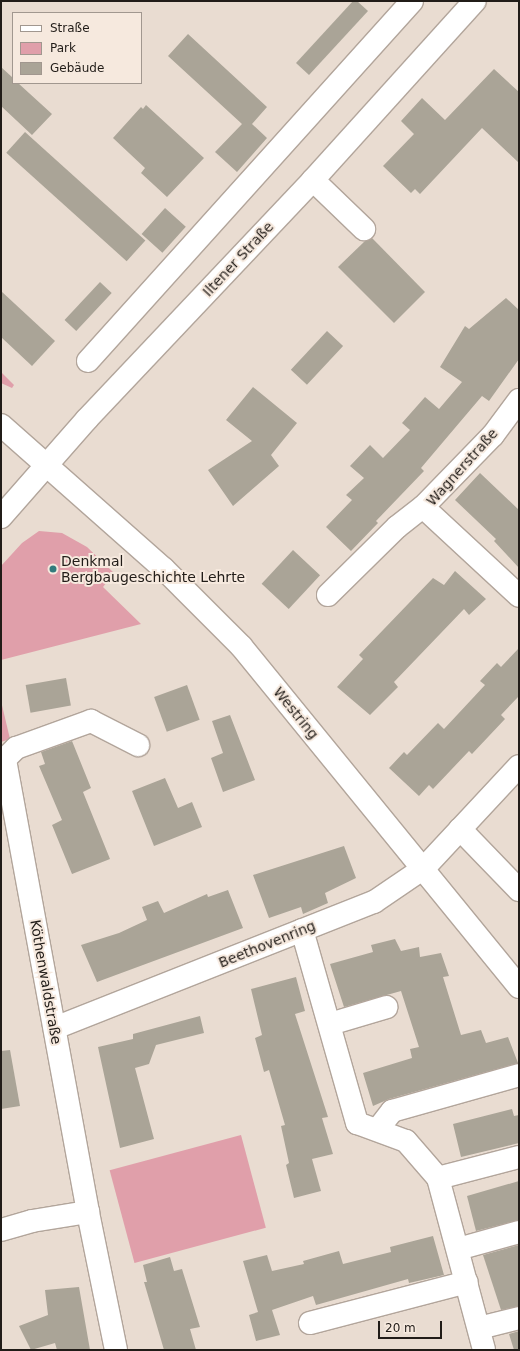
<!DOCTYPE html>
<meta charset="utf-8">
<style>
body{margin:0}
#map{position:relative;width:520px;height:1351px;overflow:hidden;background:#e9dcd1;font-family:"DejaVu Sans",sans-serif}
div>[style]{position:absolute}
.green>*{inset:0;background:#e09faa;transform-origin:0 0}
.building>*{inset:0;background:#aaa497;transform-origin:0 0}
.roads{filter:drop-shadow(1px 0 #b2a59b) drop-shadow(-1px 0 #b2a59b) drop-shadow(0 1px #b2a59b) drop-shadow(0 -1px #b2a59b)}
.minor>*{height:22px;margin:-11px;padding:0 11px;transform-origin:11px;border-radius:11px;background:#fff}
.dots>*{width:11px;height:11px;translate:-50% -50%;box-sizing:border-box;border:2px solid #f6e9de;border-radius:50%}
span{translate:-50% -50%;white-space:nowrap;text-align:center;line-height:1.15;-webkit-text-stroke:4px #f6e9de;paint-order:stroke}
.street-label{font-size:14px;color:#211c18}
.poi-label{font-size:14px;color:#211c18}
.left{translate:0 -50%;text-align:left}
.frame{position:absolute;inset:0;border:2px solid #211c18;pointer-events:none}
.legend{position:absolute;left:12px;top:12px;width:130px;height:72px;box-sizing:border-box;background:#f6e9de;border:1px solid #a1978f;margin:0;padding:5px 7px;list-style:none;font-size:12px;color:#211c18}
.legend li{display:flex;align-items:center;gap:8px;height:20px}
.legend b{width:20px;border:1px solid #a1978f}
.scale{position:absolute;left:378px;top:1321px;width:64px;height:18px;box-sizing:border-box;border:2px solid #211c18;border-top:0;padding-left:5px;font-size:12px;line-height:14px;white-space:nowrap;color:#211c18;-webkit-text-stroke:3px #f6e9de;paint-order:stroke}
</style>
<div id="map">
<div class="green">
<div style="clip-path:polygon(1px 372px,14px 385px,12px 388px,1px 383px)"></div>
<div style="clip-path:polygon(39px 531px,62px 533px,87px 547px,114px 573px,103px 587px,141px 624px,1px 660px,1px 566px,22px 543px)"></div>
<div style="clip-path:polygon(1px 701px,10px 739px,1px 742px)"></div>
<div style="left:241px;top:1135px;width:96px;height:136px;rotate:75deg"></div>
</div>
<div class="building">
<div style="clip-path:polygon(353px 1px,357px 1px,368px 11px,309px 75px,296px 63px)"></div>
<div style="clip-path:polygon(188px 34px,267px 107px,252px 124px,267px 138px,237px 172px,215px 152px,242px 124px,168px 56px)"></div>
<div style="clip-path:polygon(1px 67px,13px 78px,13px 83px,18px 83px,52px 114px,32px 135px,1px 106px)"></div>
<div style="clip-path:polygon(494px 69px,519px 92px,519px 163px,482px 128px,420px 194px,415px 189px,411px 193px,383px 166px,414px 134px,401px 121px,422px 98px,445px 120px)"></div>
<div style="clip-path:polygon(146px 105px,204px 158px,167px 197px,141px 173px,145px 168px,113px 138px,141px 107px,143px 109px)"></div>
<div style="left:25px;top:132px;width:162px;height:28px;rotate:42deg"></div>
<div style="left:165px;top:208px;width:28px;height:35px;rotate:42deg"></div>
<div style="clip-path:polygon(372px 238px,425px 292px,394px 323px,338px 267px,365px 241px)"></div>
<div style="left:100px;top:282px;width:16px;height:52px;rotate:43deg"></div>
<div style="clip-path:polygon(1px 291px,55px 341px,32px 366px,1px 337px)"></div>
<div style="clip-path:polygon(506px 298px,519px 310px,519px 359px,489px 401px,482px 396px,421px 468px,424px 471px,376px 521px,378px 523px,351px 551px,326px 527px,352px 500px,346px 495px,364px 478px,350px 466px,370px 445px,383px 458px,410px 430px,402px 423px,425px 397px,439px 409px,462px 382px,440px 367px,465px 326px,469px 329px)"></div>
<div style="left:327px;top:331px;width:22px;height:53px;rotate:43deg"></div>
<div style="clip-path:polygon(253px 387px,297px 423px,271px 455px,279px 466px,233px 506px,208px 470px,252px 441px,226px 420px)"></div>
<div style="clip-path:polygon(480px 473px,519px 510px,519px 568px,494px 541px,496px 539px,455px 500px)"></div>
<div style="left:293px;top:550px;width:37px;height:46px;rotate:43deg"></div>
<div style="clip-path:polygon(455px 571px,486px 599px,469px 615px,464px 609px,394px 682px,398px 687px,370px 715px,337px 687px,363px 659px,359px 655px,433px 578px,444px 585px)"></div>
<div style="clip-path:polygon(519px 648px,519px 696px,501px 715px,505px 719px,472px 754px,469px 751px,433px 789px,429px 785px,419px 796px,389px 768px,404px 752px,407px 755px,438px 723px,444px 729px,485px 685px,480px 681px,497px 663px,501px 667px)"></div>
<div style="left:66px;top:678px;width:28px;height:41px;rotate:80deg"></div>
<div style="left:187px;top:685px;width:37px;height:35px;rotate:70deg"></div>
<div style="clip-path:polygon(230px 715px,255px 780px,223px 792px,211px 758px,223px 753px,212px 721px)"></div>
<div style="clip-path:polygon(72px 741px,91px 788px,83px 792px,110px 859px,72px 874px,52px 825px,62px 820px,39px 766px,45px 764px,41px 752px)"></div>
<div style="clip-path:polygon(165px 778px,178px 808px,192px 802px,202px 827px,154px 846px,132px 791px)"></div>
<div style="clip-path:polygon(344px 846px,356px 878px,325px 893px,328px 903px,303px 914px,301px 907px,269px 918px,253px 875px)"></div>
<div style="clip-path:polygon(228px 890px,243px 928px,97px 982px,81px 945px,119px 933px,147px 920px,142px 907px,158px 901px,164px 913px,207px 894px,208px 897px)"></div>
<div style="clip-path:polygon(395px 939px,401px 951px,419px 947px,420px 957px,441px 953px,449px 976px,443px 977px,461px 1035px,481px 1030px,486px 1043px,508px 1037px,518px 1063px,389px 1099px,373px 1106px,363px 1073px,412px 1058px,410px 1049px,419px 1047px,401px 991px,344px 1007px,330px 964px,373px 952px,371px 945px)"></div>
<div style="clip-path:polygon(296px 977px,305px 1011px,295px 1014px,328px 1117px,322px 1118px,333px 1154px,312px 1159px,321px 1191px,294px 1198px,286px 1165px,289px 1163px,281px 1126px,285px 1125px,269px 1070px,264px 1072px,255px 1038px,262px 1035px,251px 989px)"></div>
<div style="clip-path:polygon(200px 1016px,204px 1033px,156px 1045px,149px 1064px,135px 1068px,154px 1139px,120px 1148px,98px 1047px,133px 1039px,133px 1034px)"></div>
<div style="clip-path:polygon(10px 1050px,20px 1106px,1px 1109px,1px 1051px)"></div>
<div style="clip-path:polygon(512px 1109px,514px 1116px,519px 1115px,519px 1143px,461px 1157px,453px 1124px)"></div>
<div style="clip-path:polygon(519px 1181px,519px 1220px,476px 1231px,467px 1196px)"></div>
<div style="clip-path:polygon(433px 1236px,444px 1275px,409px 1283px,408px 1279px,316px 1305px,313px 1296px,272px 1310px,280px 1335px,256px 1341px,249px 1315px,258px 1312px,243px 1261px,267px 1255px,272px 1271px,304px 1264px,303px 1261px,339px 1251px,343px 1264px,391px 1252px,390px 1247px)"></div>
<div style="clip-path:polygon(519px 1245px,519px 1306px,501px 1310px,483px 1255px)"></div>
<div style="clip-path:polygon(170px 1257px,174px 1271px,182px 1269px,200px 1327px,190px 1329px,196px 1350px,164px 1350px,144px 1282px,147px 1282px,143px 1265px)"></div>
<div style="clip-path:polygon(79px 1287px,90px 1350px,57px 1350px,55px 1343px,31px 1350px,19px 1326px,48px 1315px,45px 1290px)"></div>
<div style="clip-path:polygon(519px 1331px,519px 1350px,514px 1350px,509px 1334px)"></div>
</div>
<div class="roads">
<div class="minor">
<div style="left:313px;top:180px;width:71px;rotate:43.9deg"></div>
<div style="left:88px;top:361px;width:484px;rotate:-48deg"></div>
<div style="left:519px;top:400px;width:44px;rotate:126.6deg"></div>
<div style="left:493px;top:435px;width:100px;rotate:134.2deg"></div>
<div style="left:423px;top:507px;width:131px;rotate:42.8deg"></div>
<div style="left:1px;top:425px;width:217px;rotate:41.5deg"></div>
<div style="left:164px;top:569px;width:109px;rotate:45deg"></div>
<div style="left:241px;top:646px;width:440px;rotate:50.8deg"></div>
<div style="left:1px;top:517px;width:130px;rotate:-48.7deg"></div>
<div style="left:87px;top:419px;width:329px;rotate:-46.6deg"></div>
<div style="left:313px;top:180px;width:241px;rotate:-47.9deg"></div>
<div style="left:328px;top:595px;width:97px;rotate:-44.6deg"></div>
<div style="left:397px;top:527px;width:33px;rotate:-38deg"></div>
<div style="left:460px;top:829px;width:85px;rotate:46deg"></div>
<div style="left:302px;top:930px;width:201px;rotate:74.1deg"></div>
<div style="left:357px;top:1123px;width:52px;rotate:20.2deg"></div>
<div style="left:406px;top:1141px;width:49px;rotate:49.1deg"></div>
<div style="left:438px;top:1178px;width:178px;rotate:75deg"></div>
<div style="left:330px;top:1024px;width:59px;rotate:-16.6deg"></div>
<div style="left:55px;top:1028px;width:343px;rotate:-21.6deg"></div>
<div style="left:374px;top:902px;width:60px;rotate:-34.2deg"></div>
<div style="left:424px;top:868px;width:139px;rotate:-47deg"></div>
<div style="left:378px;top:1129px;width:23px;rotate:-52deg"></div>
<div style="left:392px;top:1111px;width:132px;rotate:-15.8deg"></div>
<div style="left:438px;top:1178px;width:84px;rotate:-14.5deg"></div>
<div style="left:1px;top:1230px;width:32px;rotate:-16deg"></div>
<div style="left:32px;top:1221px;width:57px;rotate:-9.1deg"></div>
<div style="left:458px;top:1249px;width:63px;rotate:-15.6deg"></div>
<div style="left:310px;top:1323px;width:162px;rotate:-14.6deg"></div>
<div style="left:479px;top:1328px;width:41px;rotate:-14deg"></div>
<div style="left:116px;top:1350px;width:141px;rotate:-101.5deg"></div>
<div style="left:88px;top:1212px;width:461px;rotate:-100.4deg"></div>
<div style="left:5px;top:759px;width:16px;rotate:-45deg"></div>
<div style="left:16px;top:748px;width:80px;rotate:-19.8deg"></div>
<div style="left:91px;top:721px;width:53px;rotate:27.1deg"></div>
</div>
</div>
<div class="dots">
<div style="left:53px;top:569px;background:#327b7d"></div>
</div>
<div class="street-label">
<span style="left:238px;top:259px;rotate:-47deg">Iltener Straße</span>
<span style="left:462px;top:467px;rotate:-48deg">Wagnerstraße</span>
<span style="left:296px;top:713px;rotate:51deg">Westring</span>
<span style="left:267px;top:944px;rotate:-22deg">Beethovenring</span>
<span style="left:46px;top:982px;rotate:80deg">Köthenwaldstraße</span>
</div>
<div class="poi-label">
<span class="left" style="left:61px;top:569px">Denkmal<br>Bergbaugeschichte Lehrte</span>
</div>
<div class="frame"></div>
<ul class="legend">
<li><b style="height:5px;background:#fff"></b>Straße</li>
<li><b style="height:11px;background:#e09faa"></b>Park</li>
<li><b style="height:11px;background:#aaa497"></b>Gebäude</li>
</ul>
<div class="scale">20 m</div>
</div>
